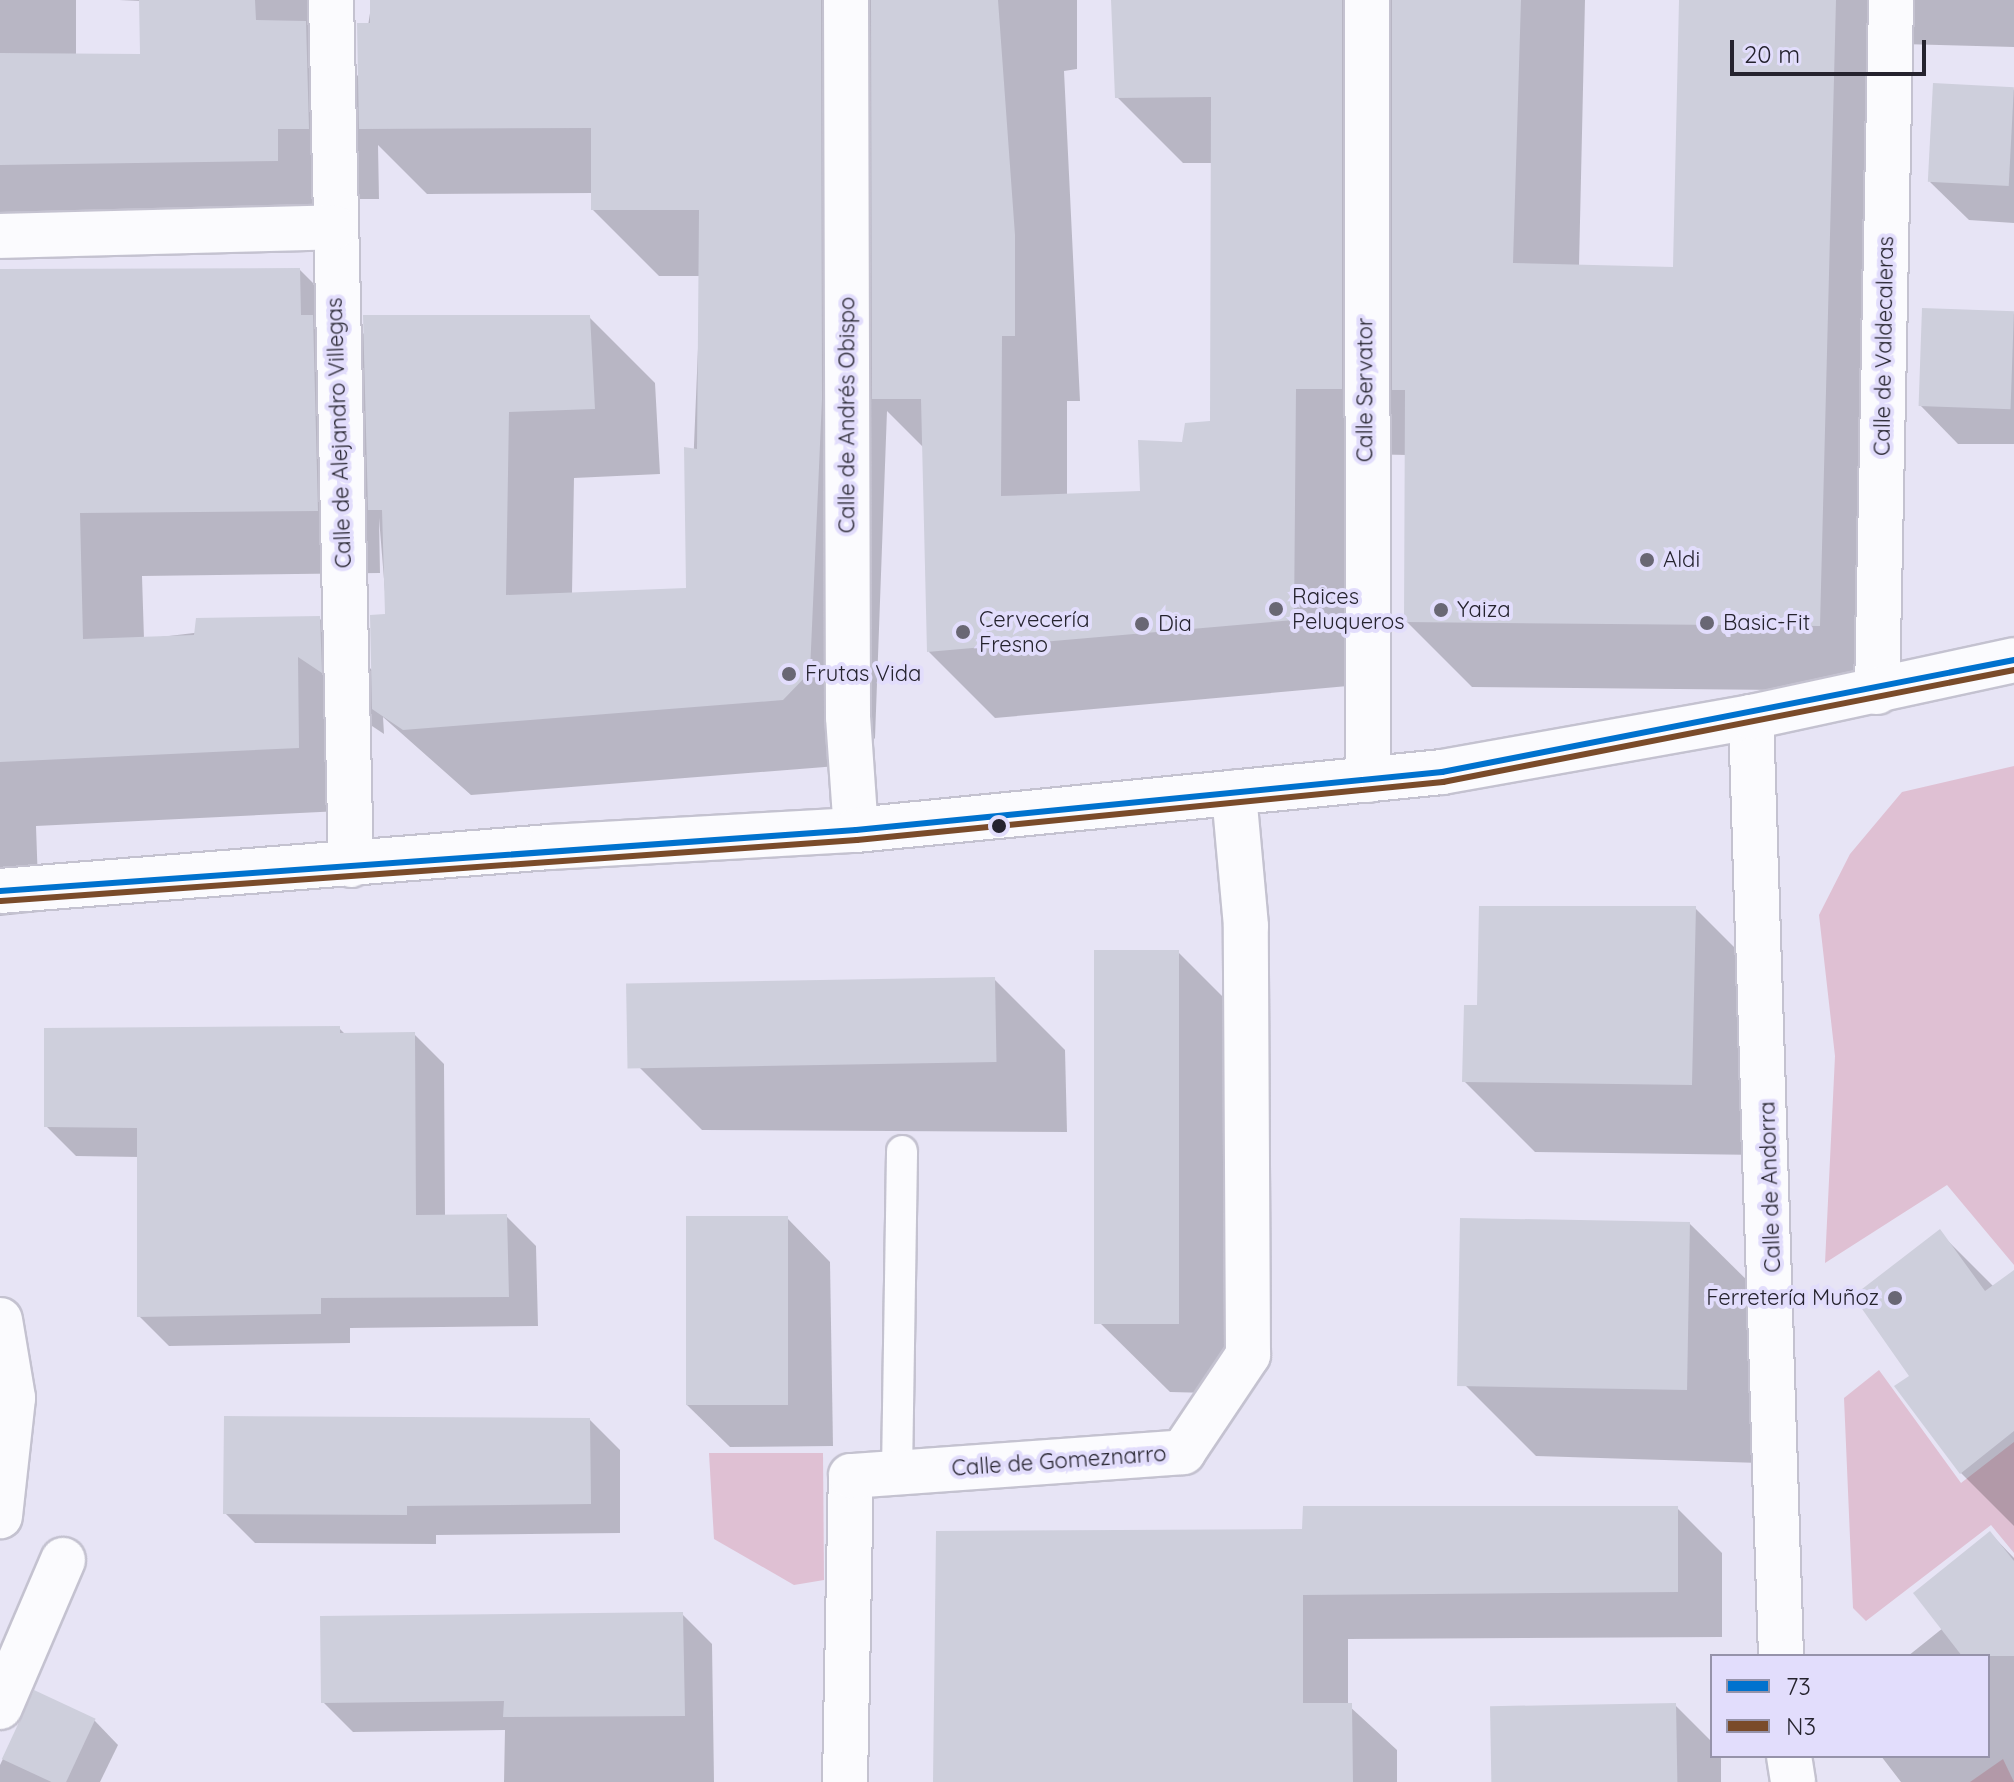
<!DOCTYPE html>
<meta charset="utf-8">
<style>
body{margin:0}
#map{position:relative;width:2014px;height:1782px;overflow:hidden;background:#e7e4f5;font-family:Quicksand,sans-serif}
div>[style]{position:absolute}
.green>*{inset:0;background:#dfc0d3}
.shadow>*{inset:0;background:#0003}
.building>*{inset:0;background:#cecfdc;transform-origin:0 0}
.roads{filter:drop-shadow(2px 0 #c4c2d0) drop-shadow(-2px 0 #c4c2d0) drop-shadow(0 2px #c4c2d0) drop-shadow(0 -2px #c4c2d0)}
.service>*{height:30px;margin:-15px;padding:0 15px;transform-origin:15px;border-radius:15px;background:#fbfbfe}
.minor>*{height:44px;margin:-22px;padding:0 22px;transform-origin:22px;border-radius:22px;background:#fbfbfe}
.tertiary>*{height:44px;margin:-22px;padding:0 22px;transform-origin:22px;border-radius:22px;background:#fbfbfe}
.bus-1>*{height:6px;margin:-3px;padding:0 3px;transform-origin:3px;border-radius:3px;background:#0072ce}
.bus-2>*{height:6px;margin:-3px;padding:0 3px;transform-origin:3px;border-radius:3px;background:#7a4b2a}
.dots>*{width:22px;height:22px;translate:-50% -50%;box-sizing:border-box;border:4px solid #e2ddfc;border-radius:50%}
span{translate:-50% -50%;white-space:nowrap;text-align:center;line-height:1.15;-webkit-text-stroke:8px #e2ddfc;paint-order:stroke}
.street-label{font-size:22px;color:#25232e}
.poi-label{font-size:22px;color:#25232e}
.left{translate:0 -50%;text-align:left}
.right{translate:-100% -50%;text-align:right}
.legend{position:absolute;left:1710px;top:1654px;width:280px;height:104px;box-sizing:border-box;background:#e2ddfc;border:2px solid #9693aa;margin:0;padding:10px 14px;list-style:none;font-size:24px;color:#25232e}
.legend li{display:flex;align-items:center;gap:16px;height:40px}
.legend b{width:40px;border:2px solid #9693aa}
.scale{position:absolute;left:1730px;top:40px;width:196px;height:36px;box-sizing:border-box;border:4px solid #25232e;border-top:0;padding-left:10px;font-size:24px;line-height:28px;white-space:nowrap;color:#25232e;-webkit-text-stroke:6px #e2ddfc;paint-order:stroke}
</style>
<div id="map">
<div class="green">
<div style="clip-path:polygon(2014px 766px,2014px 1265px,1947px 1185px,1825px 1263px,1835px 1056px,1819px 915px,1850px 854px,1902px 792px)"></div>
<div style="clip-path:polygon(1879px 1370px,1961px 1483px,2014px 1442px,2014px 1553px,1991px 1525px,1866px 1621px,1853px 1608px,1844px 1398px)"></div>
<div style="clip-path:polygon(709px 1453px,823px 1453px,824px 1580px,794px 1585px,714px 1539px)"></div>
<div style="clip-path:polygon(2003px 1759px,2014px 1782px,1970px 1782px)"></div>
</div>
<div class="shadow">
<div style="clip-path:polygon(evenodd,0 0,76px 0,76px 56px,142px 56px,141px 1px,119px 0,324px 0,325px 43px,360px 78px,372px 0,1077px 0,1077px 69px,1064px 71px,1080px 401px,1067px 401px,1067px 496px,1142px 493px,1212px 423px,1213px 163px,1183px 163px,1117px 97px,1113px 0,1585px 0,1579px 267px,1675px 270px,1681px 0,2014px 0,2014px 47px,1902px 44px,1885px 691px,1472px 687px,1406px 621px,1407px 455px,1361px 454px,1359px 685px,995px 718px,929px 652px,924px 448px,887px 411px,875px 738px,850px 765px,471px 795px,383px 717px,384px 734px,360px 718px,361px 810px,36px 826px,39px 912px,0 916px,0 272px,300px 270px,366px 336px,589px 317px,655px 383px,660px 474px,574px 478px,572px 594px,688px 590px,701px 276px,659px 276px,593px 210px,593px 193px,427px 194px,378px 145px,379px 199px,348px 199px,348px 231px,0 224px,0 0,379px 518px,387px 616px,374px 672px,319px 618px,144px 639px,142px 576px,380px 573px,379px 518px)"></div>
<div style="clip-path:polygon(2014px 89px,2014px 223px,1969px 220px,1930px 182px)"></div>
<div style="clip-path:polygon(2014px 313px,2014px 444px,1958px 444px,1920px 405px)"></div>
<div style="clip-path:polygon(1695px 908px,1766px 979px,1762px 1155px,1535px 1152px,1464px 1081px,1479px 1007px)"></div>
<div style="clip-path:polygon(1178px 952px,1249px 1023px,1248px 1394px,1170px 1392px,1099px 1322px)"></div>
<div style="clip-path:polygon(994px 979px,1065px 1050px,1067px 1132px,702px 1130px,631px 1059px)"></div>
<div style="clip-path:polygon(339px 1028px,346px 1035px,414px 1034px,444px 1064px,445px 1216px,506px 1216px,536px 1246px,538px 1326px,350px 1328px,350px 1343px,169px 1346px,139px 1316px,139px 1157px,76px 1156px,46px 1126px)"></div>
<div style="clip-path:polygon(787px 1218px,830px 1262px,833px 1446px,730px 1447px,686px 1404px)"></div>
<div style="clip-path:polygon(1689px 1223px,1760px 1293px,1760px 1463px,1536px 1456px,1465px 1385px)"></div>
<div style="clip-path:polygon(1939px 1232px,1994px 1287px,2014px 1275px,2014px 1526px,1961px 1473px,1897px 1387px,1912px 1376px)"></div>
<div style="clip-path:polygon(590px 1420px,620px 1450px,620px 1533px,436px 1535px,436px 1544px,255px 1543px,225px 1513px)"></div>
<div style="clip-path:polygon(1677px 1508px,1722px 1553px,1722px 1637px,1348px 1639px,1348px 1705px,1397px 1750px,1397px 1782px,937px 1782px,1304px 1531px)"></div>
<div style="clip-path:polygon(1990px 1533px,2014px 1558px,2014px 1782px,1901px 1782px,1881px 1756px,1988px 1756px,1988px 1656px,1908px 1656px,1943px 1628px)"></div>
<div style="clip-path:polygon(682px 1614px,712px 1644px,714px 1782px,504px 1782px,505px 1730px,353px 1732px,323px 1702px)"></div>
<div style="clip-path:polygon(35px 1693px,94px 1720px,118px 1745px,100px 1782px,0 1782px,0 1765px)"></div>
<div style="clip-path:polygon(1675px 1705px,1712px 1742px,1712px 1756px,1721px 1756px,1721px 1782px,1494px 1782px)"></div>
</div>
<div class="building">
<div style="clip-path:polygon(139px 0,255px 0,256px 20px,306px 21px,309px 129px,278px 129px,278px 161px,0 165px,0 53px,140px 54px)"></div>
<div style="clip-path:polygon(370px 0,821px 0,822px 399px,810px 672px,783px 700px,403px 730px,372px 709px,370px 615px,385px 614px,382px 510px,368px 510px,363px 315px,590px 315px,595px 409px,509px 412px,506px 595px,686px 588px,684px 447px,697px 449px,699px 210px,591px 210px,591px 128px,359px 129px,357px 23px,370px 23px)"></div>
<div style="clip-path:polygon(871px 0,998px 0,1015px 235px,1015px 336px,1002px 336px,1001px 496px,1140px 491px,1138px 440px,1182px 442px,1185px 423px,1210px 421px,1211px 97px,1115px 98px,1111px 0,1342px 0,1342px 389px,1296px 389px,1294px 620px,927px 652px,921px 399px,872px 399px)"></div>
<div style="clip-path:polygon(1392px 0,1521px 0,1513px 263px,1673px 267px,1679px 0,1836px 0,1820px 626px,1404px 622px,1405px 390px,1392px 390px)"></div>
<div style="left:1933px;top:83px;width:81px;height:99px;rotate:3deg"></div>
<div style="clip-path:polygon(300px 268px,301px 315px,313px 315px,318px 511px,80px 513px,83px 639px,194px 635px,196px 618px,320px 616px,322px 673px,298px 657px,299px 748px,0 762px,0 269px)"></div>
<div style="left:1922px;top:308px;width:92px;height:98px;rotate:2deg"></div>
<div style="clip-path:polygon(1479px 906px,1696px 906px,1692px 1085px,1462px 1082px,1464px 1005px,1477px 1005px)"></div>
<div style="left:1179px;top:950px;width:374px;height:85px;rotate:90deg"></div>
<div style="left:995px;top:977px;width:85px;height:369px;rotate:89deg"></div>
<div style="clip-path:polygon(340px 1026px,340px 1033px,415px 1032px,416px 1215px,507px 1214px,509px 1297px,321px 1298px,321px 1314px,137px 1317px,137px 1128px,44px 1127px,44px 1028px)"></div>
<div style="left:686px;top:1216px;width:102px;height:189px"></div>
<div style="left:1460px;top:1218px;width:230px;height:168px;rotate:1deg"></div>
<div style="clip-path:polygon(1940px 1229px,1985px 1291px,2014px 1270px,2014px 1431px,1960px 1474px,1894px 1386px,1909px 1376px,1853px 1296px)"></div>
<div style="clip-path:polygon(224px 1416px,590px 1418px,591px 1504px,407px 1506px,407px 1515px,223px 1514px)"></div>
<div style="clip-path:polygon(1303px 1506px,1678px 1506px,1678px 1592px,1303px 1595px,1303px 1703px,1352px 1703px,1353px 1782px,933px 1782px,936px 1531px,1302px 1529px)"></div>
<div style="clip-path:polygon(1990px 1531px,2014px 1561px,2014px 1656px,1962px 1656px,1913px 1593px)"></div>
<div style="clip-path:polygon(683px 1612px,685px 1716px,503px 1717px,504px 1701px,321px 1703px,320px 1616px)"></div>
<div style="left:34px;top:1690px;width:68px;height:76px;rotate:25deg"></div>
<div style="left:1676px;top:1703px;width:79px;height:186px;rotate:89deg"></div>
</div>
<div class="roads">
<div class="service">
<div style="left:897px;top:1472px;width:321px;rotate:-89.1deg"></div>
</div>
<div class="minor">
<div style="left:331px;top:0;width:865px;rotate:88.68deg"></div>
<div style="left:846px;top:0;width:717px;rotate:89.84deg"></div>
<div style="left:848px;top:717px;width:113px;rotate:86deg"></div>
<div style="left:1367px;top:0;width:780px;rotate:89.93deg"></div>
<div style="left:0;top:236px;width:334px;rotate:-1.5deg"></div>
<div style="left:1877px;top:692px;width:692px;rotate:-88.84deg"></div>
<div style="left:1751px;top:717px;width:939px;rotate:88.17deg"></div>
<div style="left:0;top:1320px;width:79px;rotate:80.5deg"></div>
<div style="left:13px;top:1398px;width:119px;rotate:96.3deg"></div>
<div style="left:0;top:1707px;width:160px;rotate:-66.8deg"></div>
<div style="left:1789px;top:1756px;width:26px;rotate:81deg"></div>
<div style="left:845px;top:1782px;width:306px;rotate:-88.9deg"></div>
<div style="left:851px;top:1476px;width:333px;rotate:-4.1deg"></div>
<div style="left:1183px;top:1452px;width:117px;rotate:-56.2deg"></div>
<div style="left:1248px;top:1355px;width:429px;rotate:-90.3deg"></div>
<div style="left:1246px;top:926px;width:134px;rotate:-95.2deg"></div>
</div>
<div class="tertiary">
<div style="left:0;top:891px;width:551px;rotate:-4.58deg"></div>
<div style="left:549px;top:847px;width:307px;rotate:-3.2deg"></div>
<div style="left:856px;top:830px;width:589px;rotate:-5.65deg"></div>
<div style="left:1442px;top:772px;width:314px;rotate:-10.1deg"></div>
<div style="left:1751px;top:717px;width:269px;rotate:-12.2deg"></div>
</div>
</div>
<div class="bus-1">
<div style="left:0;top:891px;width:858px;rotate:-4.08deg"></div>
<div style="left:856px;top:830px;width:589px;rotate:-5.65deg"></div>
<div style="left:1442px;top:772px;width:583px;rotate:-11.08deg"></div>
</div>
<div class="bus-2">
<div style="left:1px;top:901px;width:858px;rotate:-4.08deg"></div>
<div style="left:857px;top:840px;width:589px;rotate:-5.65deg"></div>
<div style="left:1443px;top:782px;width:582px;rotate:-11.1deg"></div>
</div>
<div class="dots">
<div style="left:1647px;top:560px;background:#696774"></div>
<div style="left:1276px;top:609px;background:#696774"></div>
<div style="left:1441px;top:610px;background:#696774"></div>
<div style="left:1707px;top:623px;background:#696774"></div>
<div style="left:1142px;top:624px;background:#696774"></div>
<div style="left:963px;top:632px;background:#696774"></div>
<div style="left:789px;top:674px;background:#696774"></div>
<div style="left:999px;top:826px;background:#25232e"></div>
<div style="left:1895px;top:1298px;background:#696774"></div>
</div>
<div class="street-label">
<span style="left:1884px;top:346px;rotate:-89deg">Calle de Valdecaleras</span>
<span style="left:1365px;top:390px;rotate:-90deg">Calle Servator</span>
<span style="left:847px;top:415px;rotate:-90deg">Calle de Andrés Obispo</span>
<span style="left:339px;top:433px;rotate:-92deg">Calle de Alejandro Villegas</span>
<span style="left:1770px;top:1187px;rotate:-92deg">Calle de Andorra</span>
<span style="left:1059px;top:1461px;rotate:-4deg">Calle de Gomeznarro</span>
</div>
<div class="poi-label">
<span class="left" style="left:1663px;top:560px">Aldi</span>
<span class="left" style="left:1292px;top:609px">Raices<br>Peluqueros</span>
<span class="left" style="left:1457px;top:610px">Yaiza</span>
<span class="left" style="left:979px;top:632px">Cervecería<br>Fresno</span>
<span class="left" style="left:1723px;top:623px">Basic-Fit</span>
<span class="left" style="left:1158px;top:624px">Dia</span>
<span class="left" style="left:805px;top:674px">Frutas Vida</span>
<span class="right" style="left:1879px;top:1298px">Ferretería Muñoz</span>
</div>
<ul class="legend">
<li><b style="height:10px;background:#0072ce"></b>73</li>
<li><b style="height:10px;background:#7a4b2a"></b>N3</li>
</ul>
<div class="scale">20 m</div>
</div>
